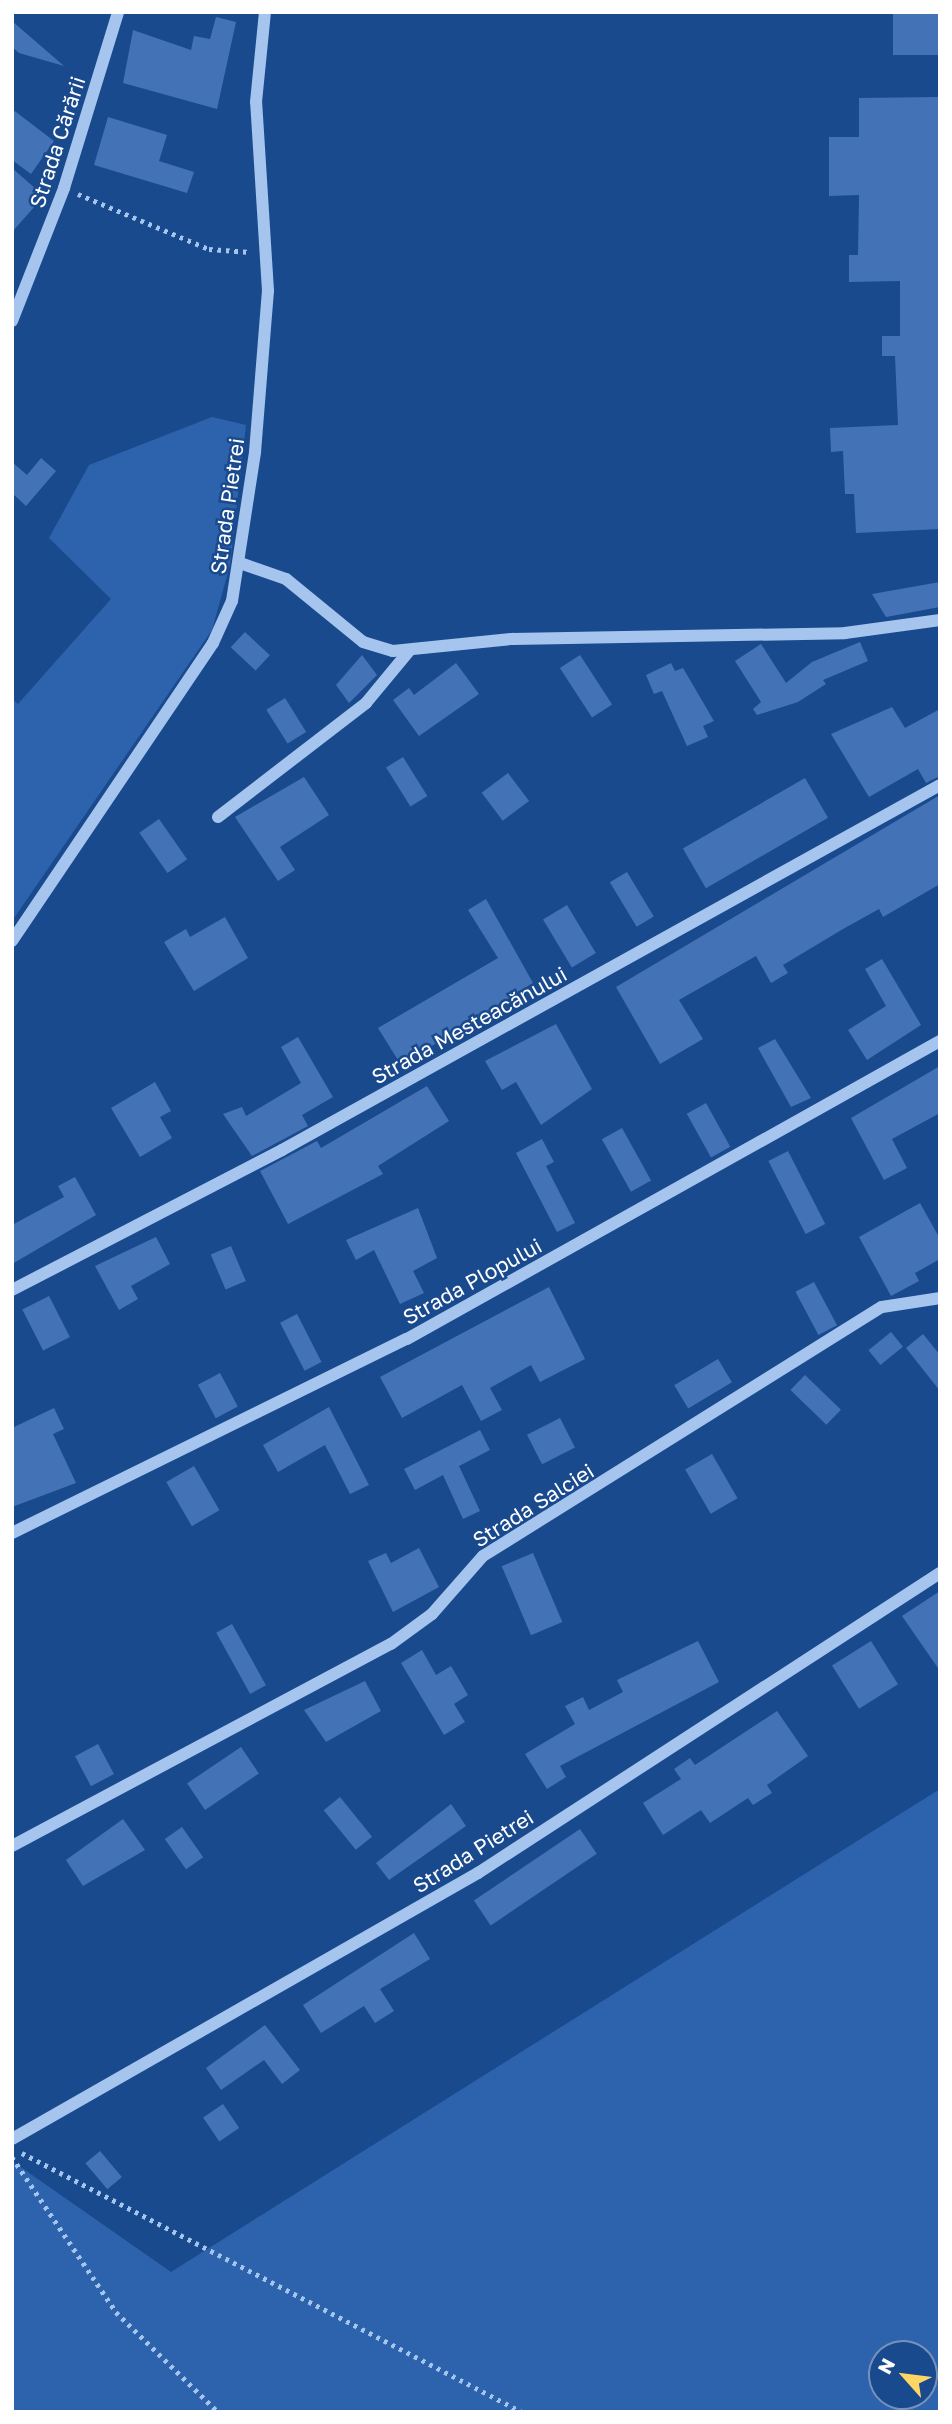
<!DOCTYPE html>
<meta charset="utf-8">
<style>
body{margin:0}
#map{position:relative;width:952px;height:2424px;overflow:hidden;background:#1a4a8e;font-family:"Golos Text",sans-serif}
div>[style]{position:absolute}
.green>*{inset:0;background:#2d63ac}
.building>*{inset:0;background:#4373b6;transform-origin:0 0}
.path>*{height:4.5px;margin-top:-2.25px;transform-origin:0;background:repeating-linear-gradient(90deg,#a6c5ee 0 3.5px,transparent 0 8.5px)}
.minor>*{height:12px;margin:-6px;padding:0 6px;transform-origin:6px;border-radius:6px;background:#a6c5ee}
span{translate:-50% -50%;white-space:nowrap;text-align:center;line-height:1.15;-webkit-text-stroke:5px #1a4a8e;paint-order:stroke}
.street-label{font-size:21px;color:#fff}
.frame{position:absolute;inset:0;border:14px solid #fff;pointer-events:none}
.north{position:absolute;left:868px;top:2340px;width:70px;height:70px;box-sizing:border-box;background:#1a4a8e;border:2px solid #7692bb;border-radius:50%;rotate:298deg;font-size:19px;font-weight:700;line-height:28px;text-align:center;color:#fff}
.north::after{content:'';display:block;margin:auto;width:24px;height:32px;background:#ffd663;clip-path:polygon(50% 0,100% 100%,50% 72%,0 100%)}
</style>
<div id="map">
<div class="green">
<div style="clip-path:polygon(212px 417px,246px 425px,230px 565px,212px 630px,12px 921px,12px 699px,18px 704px,111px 599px,49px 538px,89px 465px)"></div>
<div style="clip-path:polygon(evenodd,940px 1789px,940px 2412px,12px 2412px,12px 2161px,171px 2272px,940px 1789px,882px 2354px,924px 2354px,924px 2396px,882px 2396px,882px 2354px)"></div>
</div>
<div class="building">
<div style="left:893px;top:12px;width:47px;height:43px"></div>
<div style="clip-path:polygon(216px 17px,236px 22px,217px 109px,123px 83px,133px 30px,191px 50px,194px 36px,210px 39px)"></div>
<div style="clip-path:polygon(12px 21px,64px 66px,19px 53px,12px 47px)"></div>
<div style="clip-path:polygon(940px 97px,940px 529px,856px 533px,854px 494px,845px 494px,843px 451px,831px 452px,830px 428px,898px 425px,895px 356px,882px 356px,882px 336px,900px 336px,900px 281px,849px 282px,849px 255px,858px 255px,859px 195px,829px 196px,829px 137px,859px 137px,859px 98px)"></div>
<div style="clip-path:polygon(12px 109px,54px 141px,31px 174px,12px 160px)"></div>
<div style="clip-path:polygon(108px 117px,167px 135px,159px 161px,194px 172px,187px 193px,94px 165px)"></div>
<div style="clip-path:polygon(12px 168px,44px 196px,12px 232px)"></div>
<div style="clip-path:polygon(41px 458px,56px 471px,26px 506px,12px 493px,12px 462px,27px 475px)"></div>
<div style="clip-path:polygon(940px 582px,940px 607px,886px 617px,872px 594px)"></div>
<div style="left:245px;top:632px;width:34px;height:21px;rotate:43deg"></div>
<div style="clip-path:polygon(860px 642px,868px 661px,823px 680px,826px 684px,798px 702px,757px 715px,753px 709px,761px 702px,735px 661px,761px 644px,786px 683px,812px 662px)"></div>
<div style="clip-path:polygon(362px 655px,377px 675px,349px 703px,336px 685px)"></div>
<div style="left:580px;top:655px;width:59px;height:24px;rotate:57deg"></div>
<div style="clip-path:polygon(456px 663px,479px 694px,419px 736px,393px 700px,409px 688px,414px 695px)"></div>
<div style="clip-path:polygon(671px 663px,675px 671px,683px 668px,714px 721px,703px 726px,708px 737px,687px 746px,662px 691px,654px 694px,646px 675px)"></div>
<div style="left:285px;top:698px;width:40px;height:22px;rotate:58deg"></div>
<div style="clip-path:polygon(892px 707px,905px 728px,940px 709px,940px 776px,926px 783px,918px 769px,869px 797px,831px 734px)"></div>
<div style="left:403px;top:757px;width:46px;height:20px;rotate:58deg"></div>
<div style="left:508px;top:773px;width:35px;height:33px;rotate:53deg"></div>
<div style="clip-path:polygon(304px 777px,329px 815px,280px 847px,295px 870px,278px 881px,235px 817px)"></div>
<div style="left:805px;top:778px;width:46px;height:141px;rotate:60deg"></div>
<div style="clip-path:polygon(940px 795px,940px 884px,883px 917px,879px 909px,843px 929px,783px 965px,788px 973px,771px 983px,756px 956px,679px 1000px,703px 1039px,660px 1064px,616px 987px)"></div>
<div style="left:159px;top:819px;width:49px;height:24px;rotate:55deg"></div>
<div style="left:627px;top:872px;width:52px;height:20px;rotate:59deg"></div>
<div style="clip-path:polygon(486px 899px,533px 983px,401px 1065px,378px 1028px,498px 958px,468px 910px)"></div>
<div style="left:567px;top:905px;width:56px;height:28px;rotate:59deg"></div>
<div style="clip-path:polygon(225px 917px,248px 958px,194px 991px,164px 942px,186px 929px,190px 937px)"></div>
<div style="clip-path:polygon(882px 959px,921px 1025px,867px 1060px,848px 1030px,886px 1006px,865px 969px)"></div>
<div style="clip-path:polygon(556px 1024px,592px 1089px,541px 1125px,516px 1082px,502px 1090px,485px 1061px)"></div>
<div style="clip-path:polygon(298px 1037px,333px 1097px,302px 1115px,308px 1126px,252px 1156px,223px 1114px,242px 1107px,246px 1116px,301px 1083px,281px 1047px)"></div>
<div style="clip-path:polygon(775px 1039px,811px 1098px,791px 1107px,758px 1048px)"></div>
<div style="clip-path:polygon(940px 1066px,940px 1113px,892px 1139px,907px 1168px,884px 1180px,851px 1118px)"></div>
<div style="clip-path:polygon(155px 1082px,171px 1111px,160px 1117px,172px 1138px,140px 1157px,111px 1108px)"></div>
<div style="clip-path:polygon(427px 1086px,449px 1121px,378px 1166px,383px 1174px,288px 1224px,260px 1171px,317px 1141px,321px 1148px)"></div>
<div style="left:706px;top:1103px;width:50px;height:22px;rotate:61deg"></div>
<div style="left:622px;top:1128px;width:60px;height:23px;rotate:61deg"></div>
<div style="clip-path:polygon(542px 1139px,554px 1162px,546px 1166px,575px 1223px,557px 1232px,516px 1153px)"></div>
<div style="left:788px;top:1151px;width:82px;height:22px;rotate:63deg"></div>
<div style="clip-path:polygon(75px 1177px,96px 1215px,12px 1264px,12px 1225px,64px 1197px,58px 1186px)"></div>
<div style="clip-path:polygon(920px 1203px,940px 1239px,940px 1259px,915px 1273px,919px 1281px,891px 1296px,859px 1237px)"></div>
<div style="clip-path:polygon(418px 1208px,437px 1258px,413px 1271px,424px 1293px,400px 1304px,374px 1250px,356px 1260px,346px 1240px)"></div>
<div style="clip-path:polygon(156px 1237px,170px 1264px,131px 1286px,138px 1299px,119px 1310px,95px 1266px)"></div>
<div style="left:231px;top:1246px;width:38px;height:22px;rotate:67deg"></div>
<div style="left:814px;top:1282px;width:49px;height:21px;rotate:62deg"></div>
<div style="clip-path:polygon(549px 1287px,585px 1359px,540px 1382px,531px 1365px,490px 1388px,502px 1410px,481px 1421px,462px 1385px,402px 1418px,380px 1377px)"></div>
<div style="left:49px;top:1296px;width:46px;height:30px;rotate:63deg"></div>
<div style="left:297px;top:1314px;width:54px;height:19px;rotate:63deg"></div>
<div style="left:891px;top:1332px;width:19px;height:29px;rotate:51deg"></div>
<div style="clip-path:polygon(923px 1334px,940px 1355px,940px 1391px,906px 1348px)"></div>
<div style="left:718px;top:1359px;width:27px;height:51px;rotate:59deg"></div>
<div style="left:220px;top:1373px;width:38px;height:25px;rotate:62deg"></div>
<div style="left:805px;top:1375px;width:50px;height:21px;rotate:44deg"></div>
<div style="clip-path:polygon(329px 1407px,369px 1485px,350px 1494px,325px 1445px,278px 1472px,263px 1445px)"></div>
<div style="clip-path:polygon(54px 1408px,64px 1429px,53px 1434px,76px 1483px,12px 1507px,12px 1428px)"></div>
<div style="left:560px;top:1418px;width:33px;height:37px;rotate:63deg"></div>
<div style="clip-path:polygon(480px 1430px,490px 1450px,459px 1466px,480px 1511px,463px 1519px,443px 1475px,415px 1490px,404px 1469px)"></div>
<div style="left:712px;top:1454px;width:51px;height:31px;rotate:60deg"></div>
<div style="left:194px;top:1466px;width:51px;height:32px;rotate:60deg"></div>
<div style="clip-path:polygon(419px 1548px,439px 1587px,393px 1612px,368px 1561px,386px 1553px,391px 1563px)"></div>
<div style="left:533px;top:1553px;width:75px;height:34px;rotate:67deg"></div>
<div style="clip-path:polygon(940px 1591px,940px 1671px,902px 1616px)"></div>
<div style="left:232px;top:1624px;width:70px;height:18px;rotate:61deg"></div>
<div style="clip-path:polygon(698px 1641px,719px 1682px,560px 1766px,566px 1777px,547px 1789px,525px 1754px,575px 1724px,565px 1706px,583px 1697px,589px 1710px,623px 1692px,617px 1680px)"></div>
<div style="left:871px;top:1641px;width:51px;height:46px;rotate:58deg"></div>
<div style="clip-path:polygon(422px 1650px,436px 1675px,451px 1666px,468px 1695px,454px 1704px,465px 1722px,444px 1735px,401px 1663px)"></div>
<div style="clip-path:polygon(365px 1681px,381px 1711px,326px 1742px,304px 1710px)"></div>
<div style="clip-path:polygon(777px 1711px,808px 1756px,767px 1785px,772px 1793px,753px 1805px,748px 1798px,710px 1823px,701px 1810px,663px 1835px,643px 1803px,681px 1779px,674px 1769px,690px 1758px,695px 1765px)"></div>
<div style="left:98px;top:1744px;width:34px;height:26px;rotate:62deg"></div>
<div style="left:241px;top:1747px;width:32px;height:65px;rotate:56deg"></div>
<div style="left:340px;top:1797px;width:51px;height:21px;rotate:51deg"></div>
<div style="clip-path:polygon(451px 1804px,466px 1826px,389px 1880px,376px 1863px)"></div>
<div style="clip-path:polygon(123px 1819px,145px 1850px,83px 1886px,66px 1860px)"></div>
<div style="left:182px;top:1827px;width:37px;height:21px;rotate:55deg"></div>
<div style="left:580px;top:1829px;width:30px;height:128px;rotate:56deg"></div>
<div style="clip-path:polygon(414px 1933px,430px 1959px,380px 1989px,394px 2011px,375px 2023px,364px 2006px,321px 2033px,303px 2005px)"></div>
<div style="clip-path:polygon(265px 2025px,300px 2070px,282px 2084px,264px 2060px,221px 2090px,206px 2068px)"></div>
<div style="left:223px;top:2104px;width:29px;height:24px;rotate:56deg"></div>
<div style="left:100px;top:2151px;width:34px;height:19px;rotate:50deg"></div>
</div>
<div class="path">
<div style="left:78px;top:194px;width:142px;rotate:22.8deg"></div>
<div style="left:209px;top:249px;width:41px;rotate:4.2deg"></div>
<div style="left:22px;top:2153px;width:563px;rotate:27.38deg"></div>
<div style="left:12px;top:2157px;width:187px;rotate:56.1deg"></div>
<div style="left:116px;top:2312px;width:143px;rotate:44.4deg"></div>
</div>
<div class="minor">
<div style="left:12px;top:321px;width:143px;rotate:-68.6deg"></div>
<div style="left:64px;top:188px;width:184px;rotate:-72.9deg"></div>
<div style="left:240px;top:563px;width:49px;rotate:19.2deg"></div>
<div style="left:286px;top:579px;width:99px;rotate:39.3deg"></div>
<div style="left:363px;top:642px;width:31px;rotate:17deg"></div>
<div style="left:393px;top:651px;width:120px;rotate:-5.8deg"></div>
<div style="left:512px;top:639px;width:333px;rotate:-1deg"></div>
<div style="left:845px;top:633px;width:96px;rotate:-7.8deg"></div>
<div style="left:218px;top:817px;width:187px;rotate:-37.6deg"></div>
<div style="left:366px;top:703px;width:67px;rotate:-50.4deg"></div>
<div style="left:12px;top:941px;width:359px;rotate:-56deg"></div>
<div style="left:213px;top:643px;width:46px;rotate:-65.7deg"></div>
<div style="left:232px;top:601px;width:151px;rotate:-81.2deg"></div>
<div style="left:255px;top:452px;width:162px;rotate:-85.4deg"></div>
<div style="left:268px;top:291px;width:189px;rotate:-93.6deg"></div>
<div style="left:256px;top:102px;width:90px;rotate:-84.3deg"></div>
<div style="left:12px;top:1290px;width:304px;rotate:-27.4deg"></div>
<div style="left:282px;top:1150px;width:752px;rotate:-29.02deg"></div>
<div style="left:12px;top:1533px;width:440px;rotate:-26.2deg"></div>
<div style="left:407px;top:1339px;width:611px;rotate:-29.21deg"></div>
<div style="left:12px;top:1846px;width:429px;rotate:-28.1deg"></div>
<div style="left:391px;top:1644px;width:51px;rotate:-36.2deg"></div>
<div style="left:432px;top:1614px;width:77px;rotate:-48.7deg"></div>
<div style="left:483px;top:1556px;width:470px;rotate:-32deg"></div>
<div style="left:882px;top:1307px;width:59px;rotate:-8.8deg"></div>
<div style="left:12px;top:2139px;width:537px;rotate:-29.72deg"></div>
<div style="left:478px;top:1873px;width:551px;rotate:-33deg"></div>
</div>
<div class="street-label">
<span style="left:57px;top:142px;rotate:-72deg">Strada Cărării</span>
<span style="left:227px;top:506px;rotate:-82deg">Strada Pietrei</span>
<span style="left:469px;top:1025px;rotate:-29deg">Strada Mesteacănului</span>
<span style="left:472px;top:1281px;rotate:-29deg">Strada Plopului</span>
<span style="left:533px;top:1505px;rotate:-32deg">Strada Salciei</span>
<span style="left:473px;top:1851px;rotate:-32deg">Strada Pietrei</span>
</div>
<div class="frame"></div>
<div class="north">N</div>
</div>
